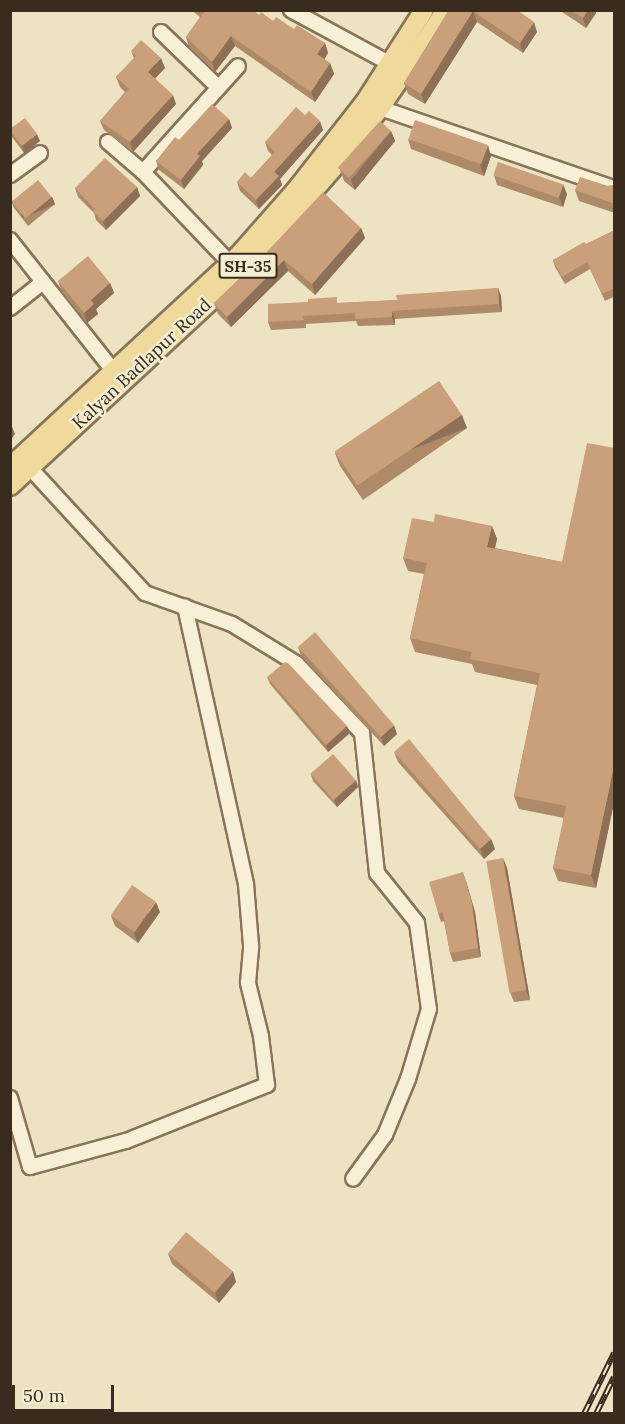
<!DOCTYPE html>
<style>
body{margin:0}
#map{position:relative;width:625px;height:1424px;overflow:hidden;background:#ede3c3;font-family:Lora,serif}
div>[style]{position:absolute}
.roads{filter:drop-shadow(2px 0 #86755a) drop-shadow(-2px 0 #86755a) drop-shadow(0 2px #86755a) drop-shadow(0 -2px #86755a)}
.minor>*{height:14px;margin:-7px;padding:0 7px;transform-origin:7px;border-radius:7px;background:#f8f0d6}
.major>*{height:18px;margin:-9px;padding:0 9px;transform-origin:9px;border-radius:9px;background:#efda9c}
.rail>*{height:6px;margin-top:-3px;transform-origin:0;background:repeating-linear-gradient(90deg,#f4edd2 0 11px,#372c1e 0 22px);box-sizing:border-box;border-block:2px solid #372c1e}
.wall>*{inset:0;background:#ae8a69}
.shaded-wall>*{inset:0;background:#8d7055;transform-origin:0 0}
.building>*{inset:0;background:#caa07a;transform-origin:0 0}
span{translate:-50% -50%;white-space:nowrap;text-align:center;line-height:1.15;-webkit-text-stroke:5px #f4edd2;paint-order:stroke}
.shield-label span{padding:2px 4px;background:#f4edd2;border:2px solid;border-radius:4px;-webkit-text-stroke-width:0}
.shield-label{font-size:16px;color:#372c1e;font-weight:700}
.street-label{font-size:18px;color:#372c1e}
.frame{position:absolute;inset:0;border:12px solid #372c1e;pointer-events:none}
.scale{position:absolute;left:12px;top:1385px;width:102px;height:27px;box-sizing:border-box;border:3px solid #372c1e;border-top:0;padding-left:8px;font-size:18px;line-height:21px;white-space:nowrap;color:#372c1e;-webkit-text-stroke:4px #f4edd2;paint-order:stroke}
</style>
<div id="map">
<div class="roads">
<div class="minor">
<div style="left:291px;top:10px;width:111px;rotate:28.4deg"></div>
<div style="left:161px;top:32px;width:79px;rotate:44deg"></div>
<div style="left:380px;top:108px;width:247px;rotate:18.9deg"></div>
<div style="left:108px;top:142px;width:46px;rotate:40.6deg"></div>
<div style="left:143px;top:172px;width:126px;rotate:46.3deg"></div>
<div style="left:143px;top:172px;width:142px;rotate:-48.1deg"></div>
<div style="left:10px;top:175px;width:37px;rotate:-36deg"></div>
<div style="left:10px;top:240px;width:176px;rotate:51.7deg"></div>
<div style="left:10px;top:308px;width:42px;rotate:-38.2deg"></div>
<div style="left:30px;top:468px;width:170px;rotate:47.4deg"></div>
<div style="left:145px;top:593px;width:92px;rotate:19.6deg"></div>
<div style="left:232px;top:624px;width:76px;rotate:31.6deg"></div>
<div style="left:297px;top:664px;width:95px;rotate:46.7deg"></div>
<div style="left:362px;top:733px;width:141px;rotate:83.9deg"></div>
<div style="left:377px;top:873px;width:64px;rotate:51.3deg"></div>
<div style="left:417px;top:923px;width:87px;rotate:82.1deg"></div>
<div style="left:429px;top:1009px;width:73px;rotate:106.7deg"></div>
<div style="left:408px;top:1079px;width:61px;rotate:112.3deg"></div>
<div style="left:385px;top:1135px;width:54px;rotate:126deg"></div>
<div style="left:10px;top:1098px;width:72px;rotate:73.8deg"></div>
<div style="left:30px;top:1167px;width:99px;rotate:-15.2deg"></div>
<div style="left:126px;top:1141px;width:152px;rotate:-21.7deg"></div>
<div style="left:267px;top:1085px;width:49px;rotate:-97deg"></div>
<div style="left:261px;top:1036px;width:55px;rotate:-103.8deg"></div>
<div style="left:248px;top:983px;width:38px;rotate:-85deg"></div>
<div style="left:251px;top:945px;width:61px;rotate:-94.7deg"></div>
<div style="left:246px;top:884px;width:284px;rotate:-102.4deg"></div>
</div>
<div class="major">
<div style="left:10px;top:467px;width:311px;rotate:-42.8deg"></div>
<div style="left:238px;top:256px;width:88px;rotate:-48.7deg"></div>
<div style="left:296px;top:190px;width:112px;rotate:-51.9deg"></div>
<div style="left:365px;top:102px;width:109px;rotate:-57.3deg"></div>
<div style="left:10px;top:486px;width:324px;rotate:-42.7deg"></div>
<div style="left:248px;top:266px;width:143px;rotate:-49deg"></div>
<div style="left:342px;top:158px;width:63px;rotate:-52.8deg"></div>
<div style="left:380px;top:108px;width:118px;rotate:-56deg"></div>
</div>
</div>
<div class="rail">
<div style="left:584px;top:1414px;width:68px;rotate:-63.8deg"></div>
<div style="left:596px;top:1414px;width:41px;rotate:-64.1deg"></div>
</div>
<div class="wall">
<div style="clip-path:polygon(191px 10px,253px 10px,259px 15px,325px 43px,328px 53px,324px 59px,330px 63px,334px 74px,315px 102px,235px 46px,215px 72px,189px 47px,186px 37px,200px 17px)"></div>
<div style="clip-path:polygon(449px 10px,517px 10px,537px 32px,523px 53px,477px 22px,425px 104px,408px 94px,404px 83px)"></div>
<div style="clip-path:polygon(559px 10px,596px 10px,596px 13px,586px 28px)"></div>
<div style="clip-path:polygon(131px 51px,165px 68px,155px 78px,176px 104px,133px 152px,104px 130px,100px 121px,125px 92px,120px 87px,116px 77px,134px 58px)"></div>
<div style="clip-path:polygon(229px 119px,232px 128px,202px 161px,203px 165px,184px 189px,159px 170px,156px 161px,179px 140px)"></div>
<div style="clip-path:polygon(10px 129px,40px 141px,24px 153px,12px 137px)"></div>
<div style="clip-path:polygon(323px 130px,280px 179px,282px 185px,259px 209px,240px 191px,237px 182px,251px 178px,272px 155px,268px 151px,265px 142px)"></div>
<div style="clip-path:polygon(391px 131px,395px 141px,355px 190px,344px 181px,340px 170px)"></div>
<div style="clip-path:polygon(408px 139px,491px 156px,484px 176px,411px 149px)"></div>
<div style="clip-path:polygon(494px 175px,567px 194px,563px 207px,497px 185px)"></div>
<div style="clip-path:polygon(615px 185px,615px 213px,579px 201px,575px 190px)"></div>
<div style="clip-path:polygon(137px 187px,140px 196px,106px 230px,96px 220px,94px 213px,78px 197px,75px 188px)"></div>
<div style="clip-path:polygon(52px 197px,55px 204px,28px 226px,14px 208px,11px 201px)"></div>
<div style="clip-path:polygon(361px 228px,365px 238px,315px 295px,288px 271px,231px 327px,218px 314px,214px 303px,263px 256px)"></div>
<div style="clip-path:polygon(615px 230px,615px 296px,605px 301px,590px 269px,565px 284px,555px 267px,553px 260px)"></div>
<div style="clip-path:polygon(58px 281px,110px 283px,114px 293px,96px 309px,98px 314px,87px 323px,62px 292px)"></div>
<div style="clip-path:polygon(498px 288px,501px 296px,502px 312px,395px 319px,395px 325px,358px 326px,356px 321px,306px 324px,306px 328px,271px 330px,268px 322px,308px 302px,339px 303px,397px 300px)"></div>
<div style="clip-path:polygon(467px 428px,363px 500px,340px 466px,335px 453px)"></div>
<div style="clip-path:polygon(615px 448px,615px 798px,596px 888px,558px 881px,553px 868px,564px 818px,519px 809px,514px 796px,537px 685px,475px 672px,472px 664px,415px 652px,410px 638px,424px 574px,408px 571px,403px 558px,434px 522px,492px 526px,497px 539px,495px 548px,562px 562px)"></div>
<div style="clip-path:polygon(298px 647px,397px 734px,384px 746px,301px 656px)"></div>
<div style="clip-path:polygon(267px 677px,350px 733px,328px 752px,270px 684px)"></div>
<div style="clip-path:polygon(394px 752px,491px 839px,495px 849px,484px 859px,398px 762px)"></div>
<div style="clip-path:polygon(311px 775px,356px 780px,358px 787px,337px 807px,313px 781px)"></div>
<div style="clip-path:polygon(503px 858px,507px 868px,530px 1000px,514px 1002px,510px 992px)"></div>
<div style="clip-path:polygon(466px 881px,475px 912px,481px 957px,453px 962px,450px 953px,444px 921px,441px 922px,438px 913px)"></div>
<div style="clip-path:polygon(160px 912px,138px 943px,115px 926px,111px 916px)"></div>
<div style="clip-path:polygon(168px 1254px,236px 1282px,219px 1303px,172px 1264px)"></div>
</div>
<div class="shaded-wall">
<div style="clip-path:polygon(588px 10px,596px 10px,596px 13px,586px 28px,583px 18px)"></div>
<div style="clip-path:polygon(473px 11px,477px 22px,425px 104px,421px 94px)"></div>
<div style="clip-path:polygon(534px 22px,537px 32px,523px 53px,520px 43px)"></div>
<div style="clip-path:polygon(231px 36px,235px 46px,215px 72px,212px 62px)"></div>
<div style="clip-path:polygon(325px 43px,328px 53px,321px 65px,317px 54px)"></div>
<div style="clip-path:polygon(161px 58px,165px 68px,152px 82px,148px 72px)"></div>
<div style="clip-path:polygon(330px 63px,334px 74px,315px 102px,311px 92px)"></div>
<div style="clip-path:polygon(173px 95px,176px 104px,133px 152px,130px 142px)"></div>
<div style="clip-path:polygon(229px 119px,232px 128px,202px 161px,203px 165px,184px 189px,181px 180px,197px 154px)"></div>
<div style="clip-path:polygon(320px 121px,323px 130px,280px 179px,282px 185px,259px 209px,256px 200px,274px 172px)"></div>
<div style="clip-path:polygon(391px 131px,395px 141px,355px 190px,351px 180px)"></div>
<div style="clip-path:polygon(37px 134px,40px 141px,24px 153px,22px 146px)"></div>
<div style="clip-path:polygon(488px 145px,491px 156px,484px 176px,480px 165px)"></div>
<div style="clip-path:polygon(563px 184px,567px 194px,563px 207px,559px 197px)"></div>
<div style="clip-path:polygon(137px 187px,140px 196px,106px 230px,103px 221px)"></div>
<div style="left:52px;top:197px;width:8px;height:35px;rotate:67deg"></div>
<div style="clip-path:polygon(361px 228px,365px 238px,315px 295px,312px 284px)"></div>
<div style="clip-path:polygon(284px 260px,288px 271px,231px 327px,227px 317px)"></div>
<div style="clip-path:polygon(110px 283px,114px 293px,96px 309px,98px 314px,87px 323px,84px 313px,91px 300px)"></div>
<div style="clip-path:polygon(498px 288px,501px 296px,502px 312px,499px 304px)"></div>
<div style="clip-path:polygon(392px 311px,395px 319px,395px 325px,392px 317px)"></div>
<div style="left:462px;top:415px;width:14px;height:126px;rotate:69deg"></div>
<div style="clip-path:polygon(11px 424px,15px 434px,10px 441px,10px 424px)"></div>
<div style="clip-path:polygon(492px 526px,497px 539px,492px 560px,487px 547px)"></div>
<div style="clip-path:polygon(394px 725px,397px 734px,384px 746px,381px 737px)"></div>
<div style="clip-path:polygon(347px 726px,350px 733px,328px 752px,326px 745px)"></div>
<div style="clip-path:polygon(615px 761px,615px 798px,596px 888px,591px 875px)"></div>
<div style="clip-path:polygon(356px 780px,358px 787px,337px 807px,334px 800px)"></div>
<div style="clip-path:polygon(491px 839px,495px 849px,484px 859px,480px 849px)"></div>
<div style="clip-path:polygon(503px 858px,507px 868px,530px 1000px,526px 990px)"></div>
<div style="clip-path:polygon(463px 872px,475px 912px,481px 957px,478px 948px)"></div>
<div style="clip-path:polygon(156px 902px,160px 912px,138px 943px,134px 933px)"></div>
<div style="clip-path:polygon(233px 1271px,236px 1282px,219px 1303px,215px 1293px)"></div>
</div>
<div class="building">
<div style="clip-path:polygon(202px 10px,253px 10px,259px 15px,261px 12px,273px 21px,276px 17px,294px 29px,297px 25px,325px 43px,317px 54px,330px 63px,311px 92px,231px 36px,212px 62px,186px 37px,204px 12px)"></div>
<div style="clip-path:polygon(449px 10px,517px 10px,534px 22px,520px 43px,473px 11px,421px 94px,404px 83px)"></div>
<div style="clip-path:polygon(571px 10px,588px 10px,583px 18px)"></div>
<div style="clip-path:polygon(141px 40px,161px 58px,148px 72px,173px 95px,130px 142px,100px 121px,129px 89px,116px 77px,136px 56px,131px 51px)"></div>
<div style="clip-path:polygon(212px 104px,229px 119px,197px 154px,200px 156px,181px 180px,156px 161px,175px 137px,179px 140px)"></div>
<div style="clip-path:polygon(296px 107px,305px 115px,309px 111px,320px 121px,274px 172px,279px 176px,256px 200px,237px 182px,245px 172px,251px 178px,275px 152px,265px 142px)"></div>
<div style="clip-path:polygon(25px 118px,37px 134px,22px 146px,10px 131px,10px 129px)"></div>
<div style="left:415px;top:120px;width:77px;height:20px;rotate:19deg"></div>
<div style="left:380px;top:121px;width:15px;height:63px;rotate:42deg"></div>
<div style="clip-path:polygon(105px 158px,137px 187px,103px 221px,93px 212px,95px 209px,75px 188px)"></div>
<div style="left:498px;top:162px;width:69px;height:14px;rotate:19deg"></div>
<div style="clip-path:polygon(580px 177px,608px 186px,615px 185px,615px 204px,575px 190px)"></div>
<div style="left:38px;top:180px;width:22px;height:34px;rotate:51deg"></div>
<div style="clip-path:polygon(323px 192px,361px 228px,312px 284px,284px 260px,227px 317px,214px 303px,263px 256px)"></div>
<div style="clip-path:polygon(615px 230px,615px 288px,602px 294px,587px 262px,562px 277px,553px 260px,584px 242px,586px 244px)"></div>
<div style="clip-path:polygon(88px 256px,110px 283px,91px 300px,94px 304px,84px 313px,58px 281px)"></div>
<div style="clip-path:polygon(498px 288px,499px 304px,392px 311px,392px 317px,355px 319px,355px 313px,303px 316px,304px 320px,268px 322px,268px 304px,308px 302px,308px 299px,337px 297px,337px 303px,397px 300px,396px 295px)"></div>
<div style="left:439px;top:381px;width:41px;height:126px;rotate:56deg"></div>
<div style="clip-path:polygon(587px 443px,615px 448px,615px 761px,591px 875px,553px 868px,566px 806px,514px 796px,540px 673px,470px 659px,472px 652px,410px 638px,427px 563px,403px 558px,412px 518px,434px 522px,435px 514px,492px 526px,487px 547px,562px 562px)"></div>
<div style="clip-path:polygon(315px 632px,394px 725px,381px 737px,298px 647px)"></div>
<div style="clip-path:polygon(285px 662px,289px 664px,347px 726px,326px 745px,267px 677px)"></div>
<div style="clip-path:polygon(409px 739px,491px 839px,480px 849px,394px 752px)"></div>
<div style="left:333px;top:754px;width:35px;height:30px;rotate:49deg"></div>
<div style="left:503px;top:858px;width:134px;height:17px;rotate:80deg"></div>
<div style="clip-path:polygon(463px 872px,472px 903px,478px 948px,450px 953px,443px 912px,438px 913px,429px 882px)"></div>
<div style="left:132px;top:885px;width:29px;height:37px;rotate:35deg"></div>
<div style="left:186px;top:1232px;width:61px;height:28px;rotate:40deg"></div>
</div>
<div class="shield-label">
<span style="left:248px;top:266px">SH-35</span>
</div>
<div class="street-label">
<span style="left:142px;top:364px;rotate:-43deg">Kalyan Badlapur Road</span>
</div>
<div class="frame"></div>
<div class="scale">50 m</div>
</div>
